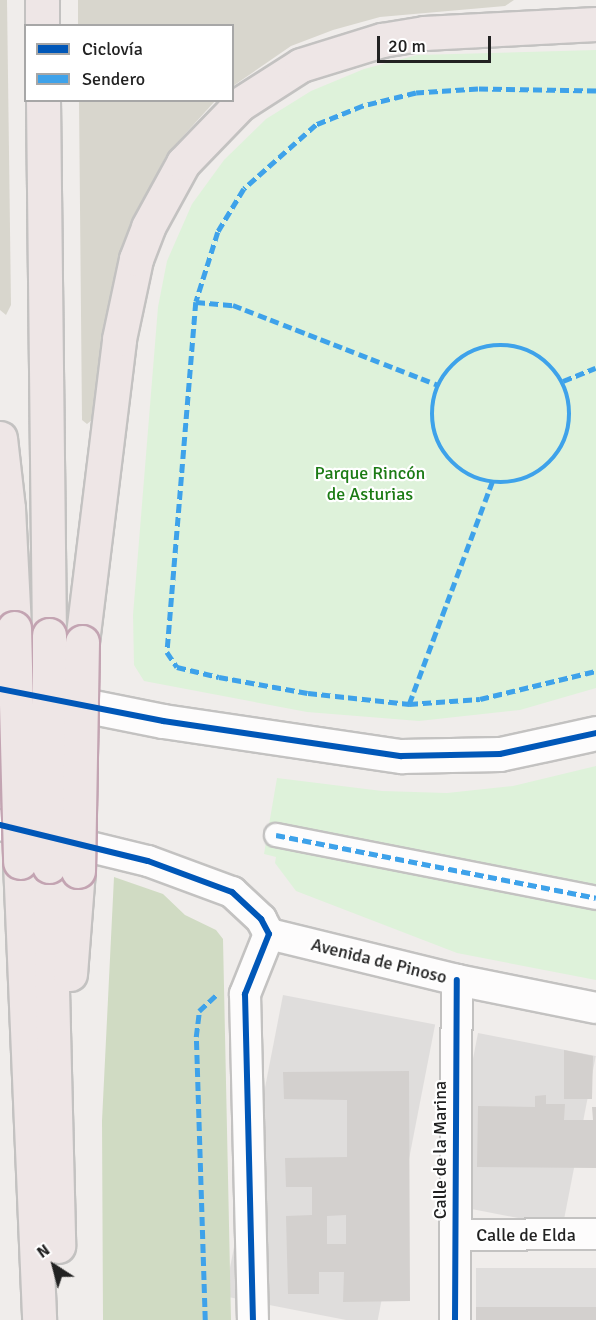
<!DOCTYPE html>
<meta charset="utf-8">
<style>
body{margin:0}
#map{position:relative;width:596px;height:1320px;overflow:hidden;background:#f0edeb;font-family:Signika,sans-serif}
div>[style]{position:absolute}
.residential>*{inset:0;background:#dfdddc;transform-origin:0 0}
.construction>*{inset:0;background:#d8d6cd}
.forest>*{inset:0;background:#d0dbc3}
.park>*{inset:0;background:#def2da}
.building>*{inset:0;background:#d3d0ce;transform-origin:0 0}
.roads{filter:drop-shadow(2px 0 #c3c2c1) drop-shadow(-2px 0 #c3c2c1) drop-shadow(0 2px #c3c2c1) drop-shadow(0 -2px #c3c2c1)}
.pedestrian>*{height:22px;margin:-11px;padding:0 11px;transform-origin:11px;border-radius:11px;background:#fdfcfc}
.minor>*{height:30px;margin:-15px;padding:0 15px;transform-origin:15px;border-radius:15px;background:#fdfcfc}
.tertiary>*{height:33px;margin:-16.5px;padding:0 16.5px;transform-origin:16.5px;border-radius:16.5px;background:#fdfcfc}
.trunk>*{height:33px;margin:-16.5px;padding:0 16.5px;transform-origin:16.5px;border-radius:16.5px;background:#eee6e6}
.bridges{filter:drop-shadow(2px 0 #c3a4b2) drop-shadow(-2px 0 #c3a4b2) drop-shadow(0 2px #c3a4b2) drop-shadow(0 -2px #c3a4b2)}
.trunk-bridge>*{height:33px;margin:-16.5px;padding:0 16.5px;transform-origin:16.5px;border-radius:16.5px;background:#eee6e6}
.quiet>*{height:4.5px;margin-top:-2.25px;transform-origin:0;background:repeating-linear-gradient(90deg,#3ea2ea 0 9px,transparent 0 13.5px)}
.quiet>.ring{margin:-2.25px;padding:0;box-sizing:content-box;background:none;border:4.5px solid #3ea2ea;border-radius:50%}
.cycleway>*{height:6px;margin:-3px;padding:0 3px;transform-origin:3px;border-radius:3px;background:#0057b8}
span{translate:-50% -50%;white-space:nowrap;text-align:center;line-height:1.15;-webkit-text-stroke:4.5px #fff;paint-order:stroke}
.park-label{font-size:18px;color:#1c7b15}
.street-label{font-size:18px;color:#222}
.legend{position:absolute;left:24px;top:24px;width:210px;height:78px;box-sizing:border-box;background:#fff;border:2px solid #a7a7a7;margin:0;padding:8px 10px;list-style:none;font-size:18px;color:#222}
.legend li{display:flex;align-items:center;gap:12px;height:30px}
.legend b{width:30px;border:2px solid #a7a7a7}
.north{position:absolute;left:24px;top:1236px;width:60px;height:60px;-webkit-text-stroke:4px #fff;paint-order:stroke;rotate:324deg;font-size:16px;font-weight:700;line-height:24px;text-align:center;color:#222}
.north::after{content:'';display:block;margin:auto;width:21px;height:27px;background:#222;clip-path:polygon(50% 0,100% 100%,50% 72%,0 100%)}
.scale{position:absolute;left:377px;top:36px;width:114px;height:27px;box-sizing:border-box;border:3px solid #222;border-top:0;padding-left:8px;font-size:18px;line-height:21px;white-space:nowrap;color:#222;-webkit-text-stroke:4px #fff;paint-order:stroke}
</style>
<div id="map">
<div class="residential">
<div style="left:283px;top:995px;width:155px;height:307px;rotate:11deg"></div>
<div style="left:478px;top:1033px;width:120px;height:174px;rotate:11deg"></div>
<div style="left:596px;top:1268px;width:52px;height:120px;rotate:90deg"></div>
</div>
<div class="construction">
<div style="clip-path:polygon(0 0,7px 0,11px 305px,6px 315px,0 310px)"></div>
<div style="clip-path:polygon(78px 0,514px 0,505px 6px,380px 17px,333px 30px,291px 46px,233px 86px,232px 26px,78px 25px)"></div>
<div style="clip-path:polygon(79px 101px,215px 101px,167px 154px,132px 222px,120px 256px,92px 420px,87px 424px,82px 420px)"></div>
</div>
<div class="forest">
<div style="clip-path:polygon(114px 877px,163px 894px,185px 915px,216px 930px,223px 939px,231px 1320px,103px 1320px,102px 1121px)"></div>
</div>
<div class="park">
<div style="clip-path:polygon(596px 50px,596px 688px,520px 710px,419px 721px,307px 712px,144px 681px,134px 665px,133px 615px,158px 307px,167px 261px,192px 204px,224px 160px,266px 119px,311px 91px,364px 69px,417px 55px)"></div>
<div style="clip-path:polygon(596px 766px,596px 980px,457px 953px,296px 891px,275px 863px,276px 857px,264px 854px,277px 778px,382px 791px,447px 793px,513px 786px)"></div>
</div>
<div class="building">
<div style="clip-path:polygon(564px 1050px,593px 1056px,592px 1099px,564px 1099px)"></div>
<div style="clip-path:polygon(evenodd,409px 1071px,410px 1301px,343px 1302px,344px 1272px,319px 1272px,319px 1294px,288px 1294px,286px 1216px,312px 1215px,312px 1187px,286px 1187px,285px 1158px,347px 1157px,347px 1100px,284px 1099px,283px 1072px,409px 1071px,346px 1215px,346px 1244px,327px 1244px,327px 1216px,346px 1215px)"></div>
<div style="clip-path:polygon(546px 1095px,546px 1104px,565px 1104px,564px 1120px,593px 1120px,592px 1107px,596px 1107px,596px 1168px,477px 1167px,478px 1106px,535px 1107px,535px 1096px)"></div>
<div style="left:476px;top:1307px;width:120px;height:13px"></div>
</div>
<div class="roads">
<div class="pedestrian">
<div style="left:276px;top:835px;width:326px;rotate:11.1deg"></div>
</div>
<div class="minor">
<div style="left:0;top:825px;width:152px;rotate:13.7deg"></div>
<div style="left:148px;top:861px;width:90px;rotate:20.3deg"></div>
<div style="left:232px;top:892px;width:40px;rotate:43deg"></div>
<div style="left:261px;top:919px;width:17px;rotate:62deg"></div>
<div style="left:269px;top:934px;width:65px;rotate:111.8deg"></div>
<div style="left:245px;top:994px;width:326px;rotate:88.6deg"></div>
<div style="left:269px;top:934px;width:194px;rotate:13.7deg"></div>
<div style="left:457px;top:980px;width:142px;rotate:11.4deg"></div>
<div style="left:455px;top:1235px;width:141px;rotate:-0.4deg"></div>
<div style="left:455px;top:1320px;width:340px;rotate:-89.7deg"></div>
</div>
<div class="tertiary">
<div style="left:53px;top:699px;width:112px;rotate:11.3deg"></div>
<div style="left:163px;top:721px;width:241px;rotate:8.4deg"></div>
<div style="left:401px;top:756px;width:99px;rotate:-1.2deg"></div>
<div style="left:500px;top:754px;width:98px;rotate:-12.3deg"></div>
</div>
<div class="trunk">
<div style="left:42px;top:0;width:26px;rotate:90deg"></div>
<div style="left:43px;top:100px;width:535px;rotate:89.36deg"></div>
<div style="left:0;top:438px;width:70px;rotate:83.5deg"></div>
<div style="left:8px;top:508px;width:120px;rotate:87.1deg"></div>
<div style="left:82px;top:642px;width:305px;rotate:-83deg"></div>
<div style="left:119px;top:339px;width:82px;rotate:-78deg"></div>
<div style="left:136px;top:259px;width:34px;rotate:-69deg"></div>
<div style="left:148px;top:227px;width:73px;rotate:-61.3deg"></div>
<div style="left:183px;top:163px;width:82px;rotate:-46deg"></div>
<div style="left:240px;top:104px;width:72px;rotate:-32.6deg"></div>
<div style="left:301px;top:65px;width:85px;rotate:-17.2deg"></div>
<div style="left:382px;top:40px;width:43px;rotate:-9.5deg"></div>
<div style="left:424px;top:33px;width:172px;rotate:-3deg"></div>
<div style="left:20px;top:862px;width:458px;rotate:87.6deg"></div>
<div style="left:49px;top:866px;width:380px;rotate:88.6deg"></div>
<div style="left:70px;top:974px;width:103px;rotate:-85.6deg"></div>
</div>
</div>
<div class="bridges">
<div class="trunk-bridge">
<div style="left:14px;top:628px;width:234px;rotate:88.5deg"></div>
<div style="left:49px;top:866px;width:231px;rotate:-90deg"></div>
<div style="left:78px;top:871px;width:229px;rotate:-89deg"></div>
</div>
</div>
<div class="quiet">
<div style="left:596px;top:91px;width:118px;rotate:-179deg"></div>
<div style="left:478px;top:89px;width:62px;rotate:176.3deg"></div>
<div style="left:416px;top:93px;width:55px;rotate:166.2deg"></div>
<div style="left:363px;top:106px;width:51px;rotate:158deg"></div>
<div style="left:316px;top:125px;width:96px;rotate:138.4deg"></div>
<div style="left:244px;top:189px;width:50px;rotate:121.2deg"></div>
<div style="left:218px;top:232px;width:73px;rotate:107.4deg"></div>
<div style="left:196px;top:302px;width:351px;rotate:94.7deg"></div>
<div style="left:167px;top:652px;width:18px;rotate:56deg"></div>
<div style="left:177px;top:667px;width:43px;rotate:13.4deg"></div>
<div style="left:219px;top:677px;width:90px;rotate:10.2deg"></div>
<div style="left:308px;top:693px;width:102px;rotate:6.2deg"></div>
<div style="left:409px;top:704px;width:71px;rotate:-4deg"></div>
<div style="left:480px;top:699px;width:119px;rotate:-13.6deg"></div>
<div style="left:196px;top:302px;width:37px;rotate:5deg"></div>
<div style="left:233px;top:305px;width:220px;rotate:21.3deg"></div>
<div class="ring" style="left:432px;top:345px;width:133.5px;height:133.5px"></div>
<div style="left:563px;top:381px;width:35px;rotate:-22deg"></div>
<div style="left:409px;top:704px;width:237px;rotate:-69.5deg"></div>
<div style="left:276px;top:835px;width:326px;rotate:11.1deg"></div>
<div style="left:205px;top:1320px;width:283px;rotate:-91.8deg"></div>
<div style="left:196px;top:1037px;width:26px;rotate:-83deg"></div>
<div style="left:199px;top:1011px;width:23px;rotate:-43deg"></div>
</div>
<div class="cycleway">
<div style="left:0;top:689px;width:166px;rotate:11.1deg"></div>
<div style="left:163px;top:721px;width:241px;rotate:8.4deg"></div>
<div style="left:401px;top:756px;width:99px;rotate:-1.2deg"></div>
<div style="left:500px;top:754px;width:98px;rotate:-12.3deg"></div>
<div style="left:0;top:825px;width:152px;rotate:13.7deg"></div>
<div style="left:148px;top:861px;width:90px;rotate:20.3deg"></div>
<div style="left:232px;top:892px;width:40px;rotate:43deg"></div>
<div style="left:261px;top:919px;width:17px;rotate:62deg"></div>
<div style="left:269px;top:934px;width:65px;rotate:111.8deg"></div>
<div style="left:245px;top:994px;width:326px;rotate:88.6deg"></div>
<div style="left:455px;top:1320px;width:340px;rotate:-89.7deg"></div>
</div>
<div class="park-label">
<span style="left:370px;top:484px">Parque Rincón<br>de Asturias</span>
</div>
<div class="street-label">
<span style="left:379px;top:961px;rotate:14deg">Avenida de Pinoso</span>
<span style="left:440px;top:1150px;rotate:-90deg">Calle de la Marina</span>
<span style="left:526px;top:1235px">Calle de Elda</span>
</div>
<ul class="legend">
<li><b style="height:8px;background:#0057b8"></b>Ciclovía</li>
<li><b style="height:8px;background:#3ea2ea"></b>Sendero</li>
</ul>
<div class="north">N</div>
<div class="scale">20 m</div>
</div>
